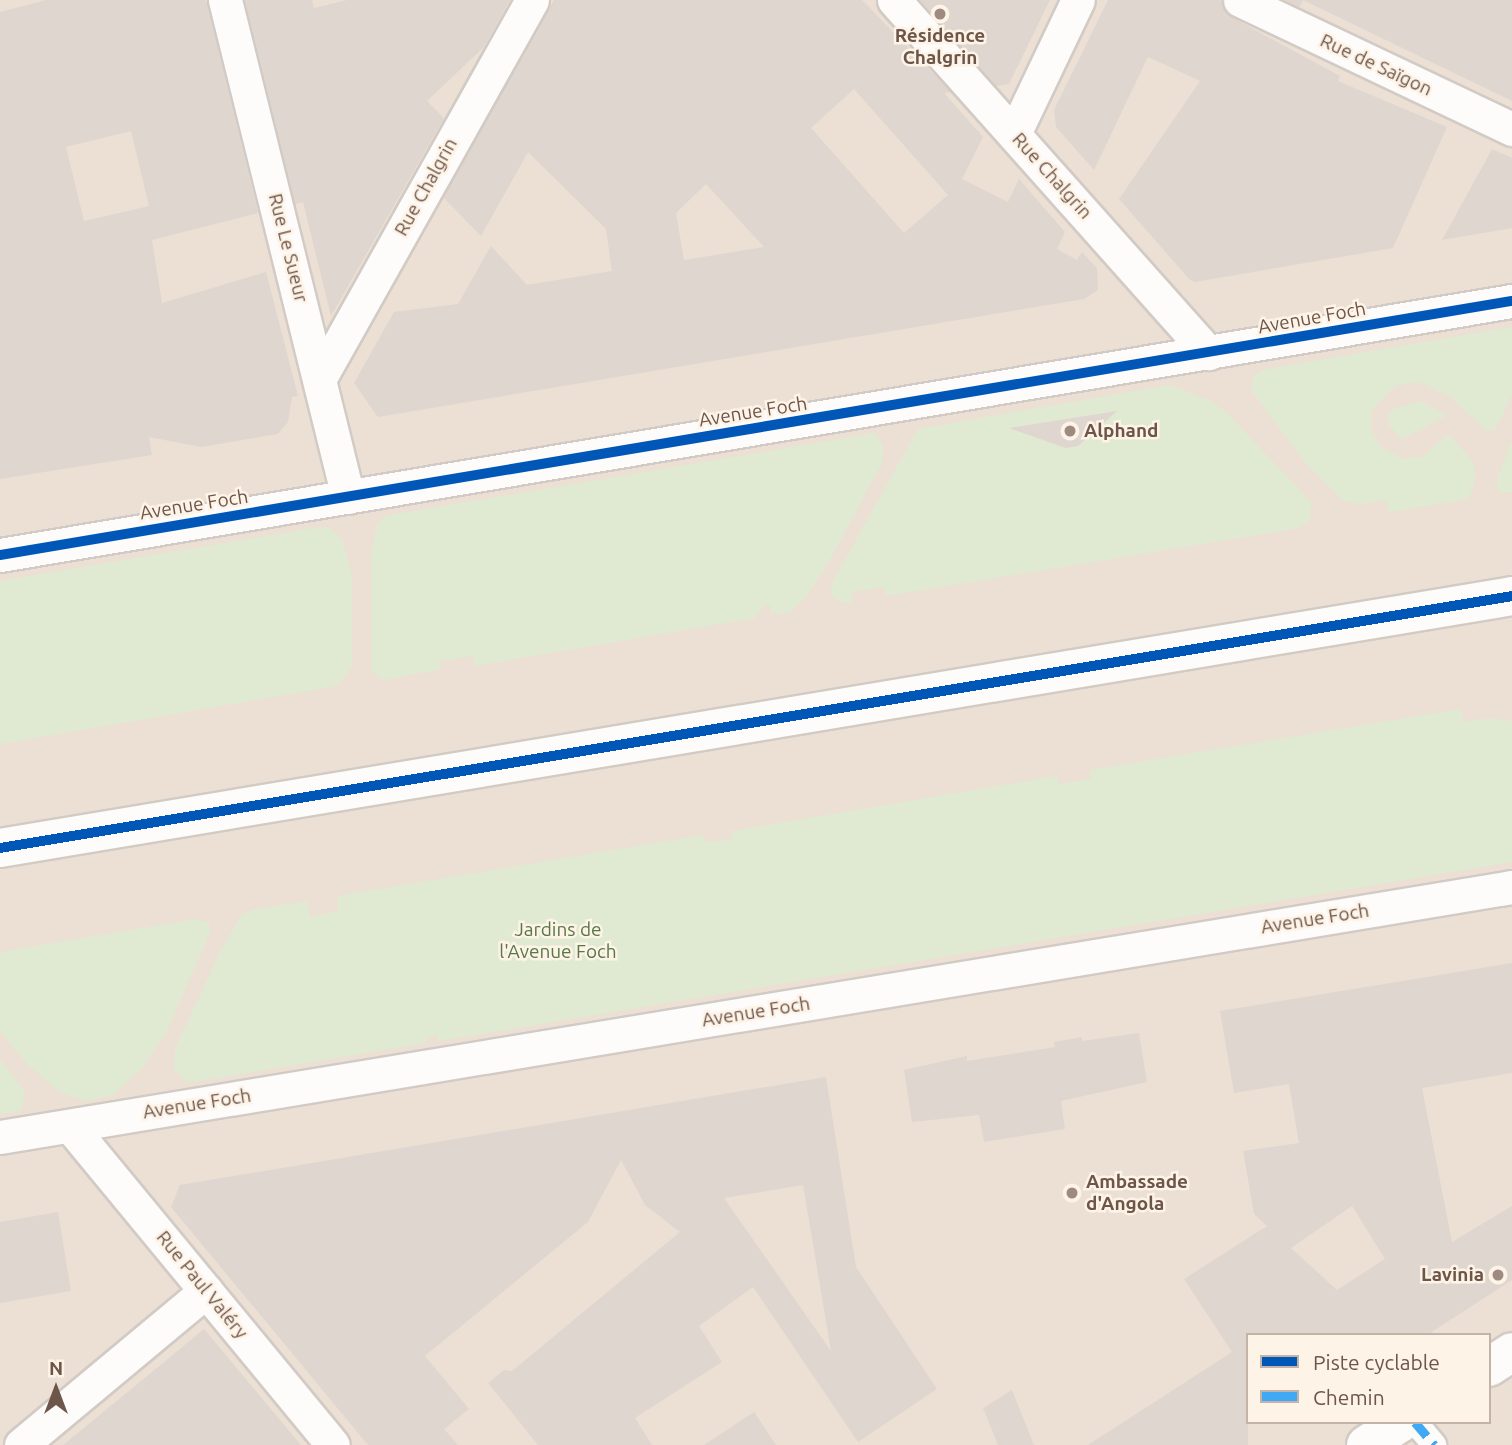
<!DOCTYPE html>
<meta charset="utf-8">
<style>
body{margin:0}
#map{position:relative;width:1512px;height:1445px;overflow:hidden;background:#f3eee6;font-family:Ubuntu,sans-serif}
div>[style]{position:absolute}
.residential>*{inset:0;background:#ece0d4}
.green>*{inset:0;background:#e0e9d2}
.building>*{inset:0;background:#dfd6cf}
.roads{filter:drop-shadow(2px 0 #d2cbc5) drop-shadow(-2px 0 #d2cbc5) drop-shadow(0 2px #d2cbc5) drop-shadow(0 -2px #d2cbc5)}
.pedestrian>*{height:24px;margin:-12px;padding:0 12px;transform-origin:12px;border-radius:12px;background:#fdfcfb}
.minor>*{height:33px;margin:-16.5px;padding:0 16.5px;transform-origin:16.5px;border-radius:16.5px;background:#fdfcfb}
.secondary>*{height:38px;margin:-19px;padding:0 19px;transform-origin:19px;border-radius:19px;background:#fdfcfb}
.quiet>*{height:9px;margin-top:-4.5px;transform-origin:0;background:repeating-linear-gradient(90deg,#3fa9f5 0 18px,transparent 0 27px)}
.cycleway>*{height:10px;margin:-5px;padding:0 5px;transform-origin:5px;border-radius:5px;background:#0057b8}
.dots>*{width:19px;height:19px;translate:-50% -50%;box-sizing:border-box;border:4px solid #fdf3e6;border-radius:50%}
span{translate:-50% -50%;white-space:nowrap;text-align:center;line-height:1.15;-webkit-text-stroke:5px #fdf3e6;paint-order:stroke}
.poi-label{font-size:19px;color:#6e554a;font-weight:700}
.left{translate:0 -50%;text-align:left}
.right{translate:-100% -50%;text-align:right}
.street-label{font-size:19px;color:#6e554a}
.park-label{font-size:19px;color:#577946}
.legend{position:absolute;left:1246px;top:1333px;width:245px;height:91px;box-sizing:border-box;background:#fdf3e6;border:2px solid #c4b4a8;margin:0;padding:9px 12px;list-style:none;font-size:21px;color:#6e554a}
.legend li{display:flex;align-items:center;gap:14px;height:35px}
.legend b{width:35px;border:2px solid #c4b4a8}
.north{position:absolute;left:21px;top:1354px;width:70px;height:70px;-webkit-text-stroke:5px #fdf3e6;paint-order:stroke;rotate:0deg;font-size:19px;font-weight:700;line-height:28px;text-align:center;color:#6e554a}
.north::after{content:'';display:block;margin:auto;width:24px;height:32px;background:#6e554a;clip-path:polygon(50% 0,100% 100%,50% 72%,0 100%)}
</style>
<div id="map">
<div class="residential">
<div style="clip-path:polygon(evenodd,0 0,1512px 0,1512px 1445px,0 1445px,0 0,1248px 1335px,1489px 1335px,1489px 1422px,1248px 1422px,1248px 1335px)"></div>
</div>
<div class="green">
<div style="clip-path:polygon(1512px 327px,1512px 395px,1495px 430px,1486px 431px,1450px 396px,1418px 382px,1395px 386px,1371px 411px,1372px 434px,1381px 447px,1403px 459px,1423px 457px,1445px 436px,1451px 436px,1473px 462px,1476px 475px,1470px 496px,1463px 500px,1389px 512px,1386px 500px,1359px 504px,1342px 500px,1308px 466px,1251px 390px,1254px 375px,1262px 370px)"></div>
<div style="clip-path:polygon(1169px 385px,1211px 401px,1228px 414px,1311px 502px,1310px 522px,1294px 529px,886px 596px,884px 587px,852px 592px,852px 602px,843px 603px,832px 596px,831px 585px,918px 429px)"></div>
<div style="clip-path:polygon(1419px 401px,1447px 415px,1402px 439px,1389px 425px,1388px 417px,1393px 409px)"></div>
<div style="clip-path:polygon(875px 433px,884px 447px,882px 463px,832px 556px,808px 594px,789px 613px,771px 614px,770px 605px,765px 605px,755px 618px,475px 666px,473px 656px,440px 661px,441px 669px,384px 680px,372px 672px,371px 559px,376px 527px,385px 516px)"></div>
<div style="clip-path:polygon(1512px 441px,1512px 492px,1498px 492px,1497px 480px)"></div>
<div style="clip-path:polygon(320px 527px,329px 528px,342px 539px,352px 575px,352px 667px,337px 686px,0 744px,0 581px)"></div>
<div style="clip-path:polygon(1461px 709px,1464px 722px,1491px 718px,1512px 721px,1512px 862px,439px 1041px,437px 1035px,426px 1037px,426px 1043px,187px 1083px,174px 1069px,175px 1049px,220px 952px,242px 914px,256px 909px,307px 901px,310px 917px,339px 911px,337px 896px,703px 835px,706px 843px,732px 839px,732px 831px,1057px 776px,1059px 784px,1091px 779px,1090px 770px)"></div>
<div style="clip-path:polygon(197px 919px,209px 923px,210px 932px,168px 1029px,142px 1068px,112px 1096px,85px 1101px,60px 1092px,27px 1064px,0 1031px,0 952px)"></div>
<div style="clip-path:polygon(0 1059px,25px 1092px,21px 1111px,0 1114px)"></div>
</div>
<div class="building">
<div style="clip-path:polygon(evenodd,46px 0,206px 0,258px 213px,152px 240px,162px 303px,266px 272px,298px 396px,292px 397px,288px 422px,278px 434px,201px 447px,149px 437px,152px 455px,0 479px,0 12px,46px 0,131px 131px,149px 206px,84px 221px,66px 147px,131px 131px)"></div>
<div style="clip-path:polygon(245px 0,312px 0,314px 8px,347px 0,510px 0,484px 47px,427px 101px,444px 118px,331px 316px,303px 202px,295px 204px)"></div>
<div style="clip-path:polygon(evenodd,554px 0,862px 0,951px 92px,944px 93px,983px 137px,962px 179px,1008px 202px,1019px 179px,1065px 232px,1057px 249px,1077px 260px,1082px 252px,1097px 268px,1098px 290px,1084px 299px,378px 417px,354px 383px,394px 312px,458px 304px,491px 246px,527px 285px,612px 271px,606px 229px,528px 152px,481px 236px,443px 197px,554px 0,854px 89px,948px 195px,904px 233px,811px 128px,854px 89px,554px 0,706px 184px,764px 247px,684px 260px,676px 213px,706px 184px)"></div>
<div style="clip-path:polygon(920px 0,1050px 0,1009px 84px,996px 86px)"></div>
<div style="clip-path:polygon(1108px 0,1221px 0,1231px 17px,1340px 76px,1338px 81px,1447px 127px,1393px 248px,1195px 282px,1189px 279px,1119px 199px,1200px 81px,1148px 57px,1094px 170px,1056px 127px,1054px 110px)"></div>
<div style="clip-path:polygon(1285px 0,1512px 0,1512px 101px,1303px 0,1299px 7px)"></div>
<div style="clip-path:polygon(1492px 149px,1512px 158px,1512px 228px,1442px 240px)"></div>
<div style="clip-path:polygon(1117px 411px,1078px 446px,1066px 448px,1009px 428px)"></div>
<div style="clip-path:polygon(evenodd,1512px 963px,1512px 1073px,1422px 1088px,1452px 1242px,1512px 1206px,1512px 1280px,1427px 1335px,1248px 1335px,1248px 1445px,1088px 1445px,1232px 1352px,1184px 1279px,1267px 1226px,1254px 1214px,1243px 1151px,1299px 1143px,1289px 1084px,1234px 1093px,1220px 1011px,1512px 963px,1352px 1206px,1385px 1259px,1337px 1290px,1291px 1248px,1352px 1206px)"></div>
<div style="clip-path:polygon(1139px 1033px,1147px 1082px,1061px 1101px,1065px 1129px,984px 1142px,979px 1115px,912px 1122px,904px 1070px,967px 1056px,967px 1061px,1055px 1047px,1054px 1042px,1082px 1037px,1082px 1041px)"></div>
<div style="clip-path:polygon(evenodd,826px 1077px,856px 1267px,937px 1389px,858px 1442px,753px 1287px,699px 1326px,722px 1362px,635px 1418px,652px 1445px,538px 1445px,488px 1383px,504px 1370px,512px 1371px,680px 1232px,645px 1205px,621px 1160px,588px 1222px,425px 1356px,469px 1409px,444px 1429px,458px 1445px,368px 1445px,171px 1207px,180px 1185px,826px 1077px,803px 1185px,831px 1351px,724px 1198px,803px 1185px)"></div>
<div style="clip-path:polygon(58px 1212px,71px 1291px,0 1303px,0 1222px)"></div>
<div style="clip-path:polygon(204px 1329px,301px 1445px,63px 1445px,152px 1372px)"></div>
<div style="clip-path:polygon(1012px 1390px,1034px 1445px,998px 1445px,983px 1408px)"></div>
<div style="clip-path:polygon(754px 1412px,776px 1445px,704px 1445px)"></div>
</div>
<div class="roads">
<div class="pedestrian">
<div style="left:1415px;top:1422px;width:30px;rotate:50deg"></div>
</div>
<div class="minor">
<div style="left:225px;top:0;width:512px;rotate:76.1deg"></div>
<div style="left:894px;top:0;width:473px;rotate:48.3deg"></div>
<div style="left:1240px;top:0;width:301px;rotate:25.4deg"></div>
<div style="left:1014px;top:134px;width:148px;rotate:-64.5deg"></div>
<div style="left:321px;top:376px;width:431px;rotate:-60.7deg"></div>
<div style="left:0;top:555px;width:1533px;rotate:-9.54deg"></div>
<div style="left:70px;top:1126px;width:413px;rotate:50.5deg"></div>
<div style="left:0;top:1137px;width:1533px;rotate:-9.39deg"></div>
<div style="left:21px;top:1445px;width:241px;rotate:-39.8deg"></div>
</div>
<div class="secondary">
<div style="left:0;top:848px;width:1533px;rotate:-9.46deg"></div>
<div style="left:1489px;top:1367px;width:27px;rotate:-33deg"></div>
<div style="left:1366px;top:1445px;width:43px;rotate:-32.6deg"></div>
</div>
</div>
<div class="quiet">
<div style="left:1415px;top:1422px;width:30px;rotate:50deg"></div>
</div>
<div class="cycleway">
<div style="left:0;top:555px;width:1533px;rotate:-9.54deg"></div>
<div style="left:0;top:848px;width:1533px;rotate:-9.46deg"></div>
</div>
<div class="dots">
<div style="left:940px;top:14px;background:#9d8b81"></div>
<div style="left:1070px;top:431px;background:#9d8b81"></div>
<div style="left:1072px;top:1193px;background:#9d8b81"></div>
<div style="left:1498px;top:1275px;background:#9d8b81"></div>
</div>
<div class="poi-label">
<span style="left:940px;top:47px">Résidence<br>Chalgrin</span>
<span class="left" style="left:1084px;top:431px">Alphand</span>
<span class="left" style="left:1086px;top:1193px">Ambassade<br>d'Angola</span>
<span class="right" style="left:1484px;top:1275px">Lavinia</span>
</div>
<div class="street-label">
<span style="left:1376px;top:65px;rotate:25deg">Rue de Saïgon</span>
<span style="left:1052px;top:176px;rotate:48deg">Rue Chalgrin</span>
<span style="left:426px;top:187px;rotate:-61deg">Rue Chalgrin</span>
<span style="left:288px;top:248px;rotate:76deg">Rue Le Sueur</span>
<span style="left:1312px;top:318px;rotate:-10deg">Avenue Foch</span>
<span style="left:753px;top:412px;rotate:-9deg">Avenue Foch</span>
<span style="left:194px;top:505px;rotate:-9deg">Avenue Foch</span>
<span style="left:1315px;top:919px;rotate:-9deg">Avenue Foch</span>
<span style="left:756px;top:1012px;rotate:-9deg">Avenue Foch</span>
<span style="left:197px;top:1104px;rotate:-9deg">Avenue Foch</span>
<span style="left:202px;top:1285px;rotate:51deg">Rue Paul Valéry</span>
</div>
<div class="park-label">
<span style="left:558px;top:941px">Jardins de<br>l'Avenue Foch</span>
</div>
<ul class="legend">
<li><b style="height:9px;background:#0057b8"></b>Piste cyclable</li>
<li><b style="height:9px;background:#3fa9f5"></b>Chemin</li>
</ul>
<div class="north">N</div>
</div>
